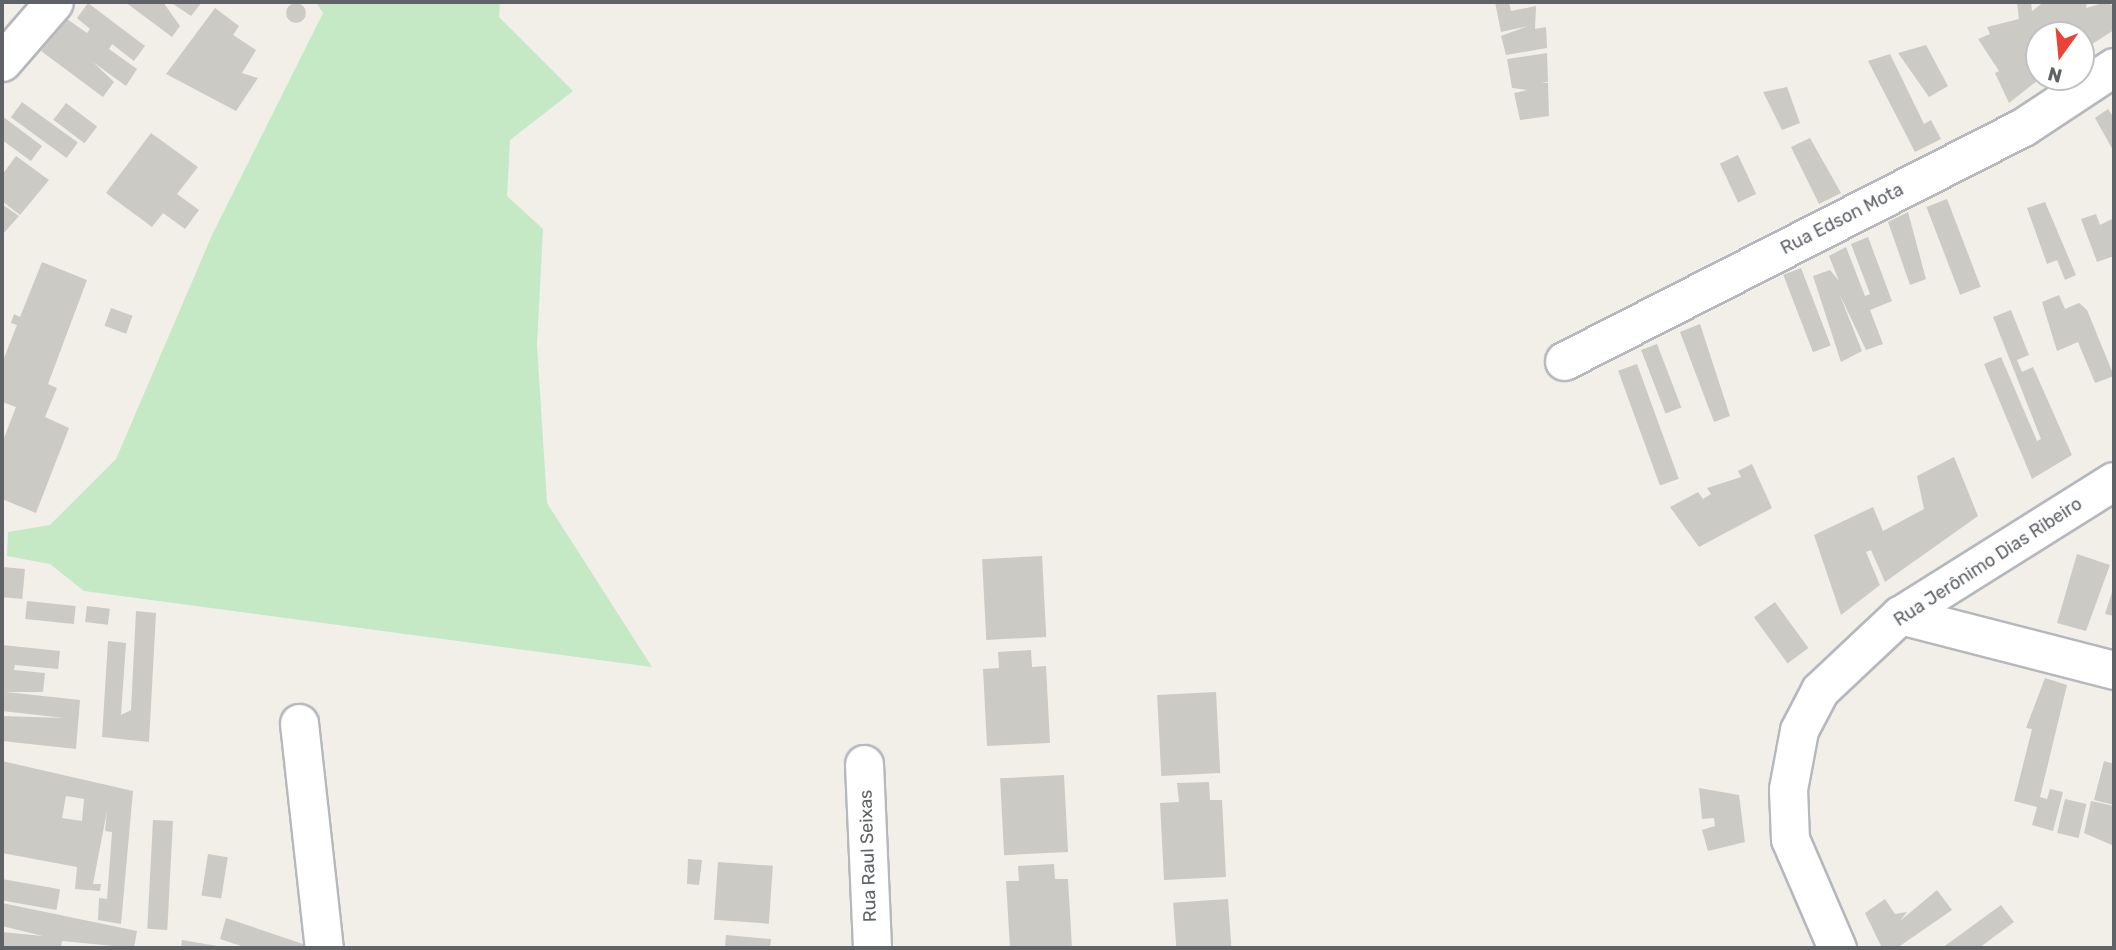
<!DOCTYPE html>
<meta charset="utf-8">
<style>
body{margin:0}
#map{position:relative;width:2116px;height:950px;overflow:hidden;background:#f1efe8;font-family:Rubik,sans-serif}
div>[style]{position:absolute}
.green>*{inset:0;background:#c5e8c5}
.building>*{inset:0;background:#cccac5;transform-origin:0 0}
.round{border-radius:50%}
.roads{filter:drop-shadow(2px 0 #b5b8bc) drop-shadow(-2px 0 #b5b8bc) drop-shadow(0 2px #b5b8bc) drop-shadow(0 -2px #b5b8bc)}
.minor>*{height:37px;margin:-18.5px;padding:0 18.5px;transform-origin:18.5px;border-radius:18.5px;background:#fff}
span{translate:-50% -50%;white-space:nowrap;text-align:center;line-height:1.15;-webkit-text-stroke:5px #fff;paint-order:stroke}
.street-label{font-size:18px;color:#5f6368}
.frame{position:absolute;inset:0;border:4px solid #5f6368;pointer-events:none}
.north{position:absolute;left:2025px;top:21px;width:70px;height:70px;box-sizing:border-box;background:#fff;border:2px solid #bfc1c3;border-radius:50%;rotate:195deg;font-size:19px;font-weight:700;line-height:28px;text-align:center;color:#5f6368}
.north::after{content:'';display:block;margin:auto;width:24px;height:32px;background:#ea4335;clip-path:polygon(50% 0,100% 100%,50% 72%,0 100%)}
</style>
<div id="map">
<div class="green">
<div style="clip-path:polygon(316px 2px,500px 2px,499px 17px,573px 91px,510px 140px,507px 196px,543px 229px,537px 345px,547px 503px,652px 667px,84px 591px,50px 564px,7px 556px,8px 532px,50px 525px,116px 459px,213px 233px,323px 13px)"></div>
</div>
<div class="building">
<div style="clip-path:polygon(125px 2px,163px 2px,180px 26px,172px 37px)"></div>
<div style="clip-path:polygon(170px 2px,202px 2px,191px 16px)"></div>
<div style="clip-path:polygon(1495px 2px,1509px 2px,1511px 11px,1536px 6px,1535px 29px,1546px 27px,1547px 48px,1506px 55px,1501px 36px,1528px 26px,1501px 32px)"></div>
<div style="clip-path:polygon(2017px 2px,2031px 2px,2032px 11px,2044px 2px,2087px 2px,2086px 8px,2106px 2px,2114px 6px,2114px 30px,2081px 51px,2081px 35px,2039px 35px,2039px 50px,2035px 41px,2027px 49px,2039px 52px,2042px 77px,2009px 103px,1995px 73px,1999px 71px,1978px 39px,1990px 34px,1987px 27px,2019px 19px)"></div>
<div class="round" style="left:286px;top:3px;width:20px;height:20px"></div>
<div style="clip-path:polygon(88px 3px,145px 46px,134px 61px,112px 44px,109px 49px,137px 69px,126px 86px,93px 62px,114px 82px,103px 97px,41px 51px,67px 19px,87px 33px,90px 29px,77px 18px)"></div>
<div style="clip-path:polygon(215px 8px,239px 26px,233px 35px,256px 50px,242px 73px,258px 78px,236px 111px,166px 74px)"></div>
<div style="clip-path:polygon(1926px 45px,1948px 86px,1929px 97px,1898px 53px)"></div>
<div style="clip-path:polygon(1547px 53px,1548px 82px,1541px 83px,1548px 83px,1549px 116px,1520px 120px,1514px 93px,1528px 90px,1512px 88px,1507px 59px)"></div>
<div style="clip-path:polygon(1890px 54px,1924px 124px,1931px 120px,1941px 139px,1915px 152px,1868px 61px)"></div>
<div style="clip-path:polygon(1787px 87px,1800px 123px,1782px 130px,1763px 92px)"></div>
<div style="left:22px;top:102px;width:69px;height:19px;rotate:36deg"></div>
<div style="left:66px;top:103px;width:39px;height:21px;rotate:37deg"></div>
<div style="clip-path:polygon(2108px 109px,2114px 118px,2114px 152px,2095px 118px)"></div>
<div style="clip-path:polygon(2px 116px,42px 146px,31px 161px,2px 140px)"></div>
<div style="clip-path:polygon(151px 133px,198px 167px,177px 194px,199px 210px,185px 229px,163px 213px,152px 227px,106px 193px)"></div>
<div style="clip-path:polygon(1810px 138px,1841px 193px,1819px 204px,1791px 147px)"></div>
<div style="left:1738px;top:155px;width:43px;height:20px;rotate:65deg"></div>
<div style="clip-path:polygon(16px 156px,49px 180px,20px 215px,2px 201px,2px 175px)"></div>
<div style="left:1947px;top:199px;width:94px;height:22px;rotate:69deg"></div>
<div style="clip-path:polygon(2045px 202px,2076px 275px,2065px 280px,2057px 260px,2047px 264px,2027px 208px)"></div>
<div style="clip-path:polygon(2px 204px,19px 216px,2px 235px)"></div>
<div style="clip-path:polygon(1908px 212px,1926px 279px,1910px 285px,1888px 222px)"></div>
<div style="clip-path:polygon(2096px 214px,2100px 225px,2114px 218px,2114px 256px,2097px 262px,2081px 219px)"></div>
<div style="clip-path:polygon(1868px 237px,1892px 301px,1870px 310px,1883px 344px,1866px 350px,1839px 293px,1862px 351px,1841px 362px,1813px 276px,1830px 270px,1839px 281px,1829px 256px,1846px 247px,1865px 296px,1870px 294px,1851px 244px)"></div>
<div style="clip-path:polygon(42px 262px,87px 280px,48px 384px,57px 388px,45px 417px,69px 428px,36px 513px,2px 499px,2px 443px,16px 407px,2px 402px,2px 363px,17px 325px,11px 323px,14px 314px,20px 317px)"></div>
<div style="left:1801px;top:268px;width:83px;height:19px;rotate:69deg"></div>
<div style="clip-path:polygon(2059px 295px,2065px 309px,2079px 303px,2087px 310px,2114px 376px,2095px 383px,2078px 342px,2057px 351px,2042px 302px)"></div>
<div style="left:111px;top:308px;width:23px;height:19px;rotate:20deg"></div>
<div style="clip-path:polygon(2011px 310px,2029px 355px,2017px 360px,2022px 372px,2033px 367px,2072px 455px,2032px 479px,1984px 364px,2001px 357px,2037px 441px,2041px 439px,1993px 317px)"></div>
<div style="clip-path:polygon(1700px 324px,1730px 416px,1714px 422px,1680px 332px)"></div>
<div style="left:1657px;top:344px;width:68px;height:17px;rotate:69deg"></div>
<div style="left:1637px;top:364px;width:122px;height:20px;rotate:70deg"></div>
<div style="clip-path:polygon(1954px 457px,1978px 516px,1885px 582px,1871px 550px,1866px 552px,1880px 585px,1841px 615px,1814px 535px,1873px 507px,1883px 531px,1924px 509px,1917px 476px)"></div>
<div style="clip-path:polygon(1752px 464px,1772px 508px,1699px 547px,1670px 507px,1698px 492px,1703px 499px,1711px 494px,1707px 488px,1741px 477px,1738px 471px)"></div>
<div style="clip-path:polygon(2077px 554px,2110px 565px,2086px 631px,2057px 623px)"></div>
<div style="left:1042px;top:556px;width:81px;height:60px;rotate:87deg"></div>
<div style="left:2px;top:567px;width:23px;height:30px;rotate:5deg"></div>
<div style="clip-path:polygon(2114px 586px,2114px 616px,2105px 614px)"></div>
<div style="left:27px;top:601px;width:49px;height:18px;rotate:6deg"></div>
<div style="left:1775px;top:602px;width:57px;height:26px;rotate:54deg"></div>
<div style="left:87px;top:606px;width:23px;height:16px;rotate:7deg"></div>
<div style="clip-path:polygon(136px 611px,156px 613px,149px 742px,102px 737px,108px 641px,126px 643px,121px 715px,131px 710px)"></div>
<div style="clip-path:polygon(2px 645px,60px 651px,58px 669px,15px 665px,14px 670px,45px 673px,43px 692px,6px 692px,80px 700px,76px 749px,2px 741px,2px 716px,64px 718px,2px 711px)"></div>
<div style="clip-path:polygon(1031px 650px,1032px 667px,1046px 666px,1050px 743px,987px 746px,983px 669px,999px 668px,998px 652px)"></div>
<div style="clip-path:polygon(2045px 678px,2067px 685px,2040px 797px,2047px 799px,2050px 789px,2063px 792px,2053px 831px,2032px 825px,2037px 807px,2014px 801px,2032px 729px,2026px 728px)"></div>
<div style="left:1216px;top:692px;width:81px;height:59px;rotate:87deg"></div>
<div style="clip-path:polygon(evenodd,2px 761px,133px 791px,121px 924px,98px 920px,99px 898px,107px 899px,112px 832px,105px 831px,107px 811px,93px 884px,101px 884px,100px 891px,75px 889px,77px 867px,2px 853px,2px 761px,66px 796px,84px 799px,82px 821px,62px 818px,66px 796px)"></div>
<div style="clip-path:polygon(2104px 761px,2114px 764px,2114px 805px,2094px 800px)"></div>
<div style="left:1064px;top:775px;width:77px;height:64px;rotate:87deg"></div>
<div style="clip-path:polygon(1209px 782px,1210px 800px,1222px 800px,1226px 877px,1164px 880px,1160px 803px,1179px 802px,1177px 783px)"></div>
<div style="clip-path:polygon(1699px 788px,1739px 795px,1745px 842px,1708px 851px,1702px 830px,1715px 826px,1714px 818px,1702px 819px)"></div>
<div style="left:2065px;top:799px;width:22px;height:35px;rotate:13deg"></div>
<div style="clip-path:polygon(2091px 801px,2114px 806px,2114px 846px,2084px 833px)"></div>
<div style="left:153px;top:820px;width:20px;height:109px;rotate:3deg"></div>
<div style="left:208px;top:854px;width:20px;height:42px;rotate:9deg"></div>
<div style="clip-path:polygon(688px 859px,702px 860px,699px 885px,687px 884px)"></div>
<div style="left:718px;top:862px;width:55px;height:58px;rotate:4deg"></div>
<div style="clip-path:polygon(1054px 864px,1055px 879px,1068px 879px,1072px 948px,1010px 948px,1006px 881px,1019px 881px,1018px 866px)"></div>
<div style="left:2px;top:879px;width:59px;height:21px;rotate:10deg"></div>
<div style="clip-path:polygon(1937px 890px,1952px 910px,1897px 948px,1882px 948px,1865px 913px,1885px 899px,1895px 914px,1907px 912px,1900px 921px)"></div>
<div style="left:1228px;top:899px;width:49px;height:55px;rotate:86deg"></div>
<div style="clip-path:polygon(2px 903px,137px 931px,134px 948px,62px 941px,61px 948px,2px 948px,2px 932px,43px 936px,2px 926px)"></div>
<div style="clip-path:polygon(2001px 905px,2014px 922px,1979px 948px,1942px 948px)"></div>
<div style="clip-path:polygon(226px 918px,315px 948px,247px 948px,220px 939px)"></div>
<div style="clip-path:polygon(726px 935px,771px 939px,770px 948px,725px 948px)"></div>
<div style="clip-path:polygon(182px 940px,223px 947px,223px 948px,181px 948px)"></div>
</div>
<div class="roads">
<div class="minor">
<div style="left:2px;top:62px;width:79px;rotate:-49.1deg"></div>
<div style="left:1564px;top:361px;width:515px;rotate:-27.01deg"></div>
<div style="left:2023px;top:127px;width:109px;rotate:-33.4deg"></div>
<div style="left:1900px;top:615px;width:221px;rotate:14.4deg"></div>
<div style="left:299px;top:723px;width:226px;rotate:83.7deg"></div>
<div style="left:864px;top:764px;width:184px;rotate:87.5deg"></div>
<div style="left:1837px;top:948px;width:119px;rotate:-113.3deg"></div>
<div style="left:1790px;top:839px;width:50px;rotate:-92.3deg"></div>
<div style="left:1788px;top:789px;width:60px;rotate:-79.4deg"></div>
<div style="left:1799px;top:730px;width:45px;rotate:-62.3deg"></div>
<div style="left:1820px;top:690px;width:110px;rotate:-43.2deg"></div>
<div style="left:1900px;top:615px;width:252px;rotate:-32.1deg"></div>
</div>
</div>
<div class="street-label">
<span style="left:1842px;top:219px;rotate:-27deg">Rua Edson Mota</span>
<span style="left:1988px;top:562px;rotate:-33deg">Rua Jerônimo Dias Ribeiro</span>
<span style="left:868px;top:856px;rotate:-92deg">Rua Raul Seixas</span>
</div>
<div class="frame"></div>
<div class="north">N</div>
</div>
